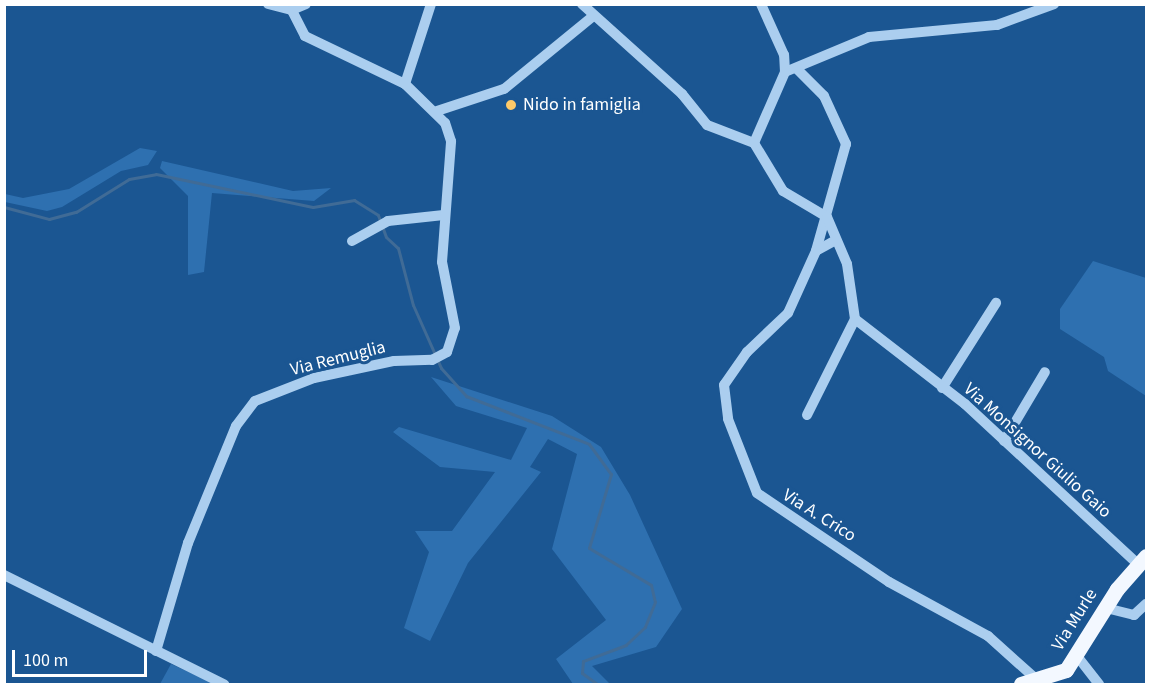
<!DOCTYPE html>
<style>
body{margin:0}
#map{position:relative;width:1151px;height:689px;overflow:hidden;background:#1b5692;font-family:"Source Sans 3",sans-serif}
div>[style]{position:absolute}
.green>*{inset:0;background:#2e70b0}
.stream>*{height:3px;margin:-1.5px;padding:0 1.5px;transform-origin:1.5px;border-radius:1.5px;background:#406b96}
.minor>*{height:10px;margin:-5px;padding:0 5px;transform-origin:5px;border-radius:5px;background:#abceef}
.major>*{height:15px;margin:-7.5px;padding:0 7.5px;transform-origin:7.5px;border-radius:7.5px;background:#f3f8ff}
.dots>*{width:16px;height:16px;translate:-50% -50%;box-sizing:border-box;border:3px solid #1b5692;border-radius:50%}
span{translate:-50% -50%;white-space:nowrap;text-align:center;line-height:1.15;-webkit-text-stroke:6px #1b5692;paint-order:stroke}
.poi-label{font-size:18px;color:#fff}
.left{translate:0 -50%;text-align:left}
.street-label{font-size:18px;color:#fff}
.frame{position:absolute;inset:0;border:6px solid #fff;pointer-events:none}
.scale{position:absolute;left:12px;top:650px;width:135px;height:27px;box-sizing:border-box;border:3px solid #fff;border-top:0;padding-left:8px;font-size:18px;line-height:21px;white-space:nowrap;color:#fff;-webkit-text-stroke:4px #1b5692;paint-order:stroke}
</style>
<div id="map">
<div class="green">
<div style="clip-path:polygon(140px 148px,157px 151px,148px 165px,121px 171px,62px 207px,47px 211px,5px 202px,5px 194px,23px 198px,69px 189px)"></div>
<div style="clip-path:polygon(162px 161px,293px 191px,331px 188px,314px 201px,212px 193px,204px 272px,188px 275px,188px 196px,160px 168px)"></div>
<div style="clip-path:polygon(1093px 261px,1146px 278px,1146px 396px,1108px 371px,1104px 357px,1060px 329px,1060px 309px)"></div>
<div style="clip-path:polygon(431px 377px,552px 416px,601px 447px,630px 495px,682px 609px,656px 647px,592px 666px,610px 684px,573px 684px,556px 659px,606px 620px,552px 549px,577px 454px,548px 439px,530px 467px,541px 472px,468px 563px,430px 641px,404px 628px,429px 552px,415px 531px,452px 531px,495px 472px,440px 467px,393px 432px,399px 427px,511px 460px,527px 428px,456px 406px)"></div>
<div style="clip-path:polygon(171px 664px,215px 684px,160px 684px)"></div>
</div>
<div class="stream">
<div style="left:4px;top:207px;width:47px;rotate:14.9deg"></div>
<div style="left:49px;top:219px;width:28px;rotate:-15deg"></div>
<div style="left:76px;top:212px;width:62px;rotate:-31.9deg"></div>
<div style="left:129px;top:179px;width:27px;rotate:-10deg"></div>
<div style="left:156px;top:174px;width:160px;rotate:11.9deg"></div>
<div style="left:313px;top:207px;width:42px;rotate:-9.7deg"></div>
<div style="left:354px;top:200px;width:28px;rotate:32deg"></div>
<div style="left:378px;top:215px;width:23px;rotate:70deg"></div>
<div style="left:386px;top:237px;width:16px;rotate:43deg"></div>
<div style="left:398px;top:248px;width:59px;rotate:75.3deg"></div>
<div style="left:413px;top:305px;width:69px;rotate:66deg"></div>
<div style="left:441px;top:368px;width:38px;rotate:48deg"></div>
<div style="left:466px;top:396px;width:132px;rotate:21.3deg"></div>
<div style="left:589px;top:444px;width:37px;rotate:54deg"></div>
<div style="left:611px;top:474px;width:77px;rotate:106.6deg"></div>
<div style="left:589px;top:548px;width:72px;rotate:30.8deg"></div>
<div style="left:651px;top:585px;width:17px;rotate:77deg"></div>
<div style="left:655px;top:602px;width:27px;rotate:112deg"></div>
<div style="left:645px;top:627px;width:26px;rotate:137deg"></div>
<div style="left:626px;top:645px;width:46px;rotate:159.6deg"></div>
<div style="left:583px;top:661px;width:12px;rotate:95deg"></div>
<div style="left:582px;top:673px;width:19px;rotate:36deg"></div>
</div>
<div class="minor">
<div style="left:268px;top:4px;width:25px;rotate:14deg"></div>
<div style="left:292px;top:10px;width:15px;rotate:-23deg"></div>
<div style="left:582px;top:4px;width:135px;rotate:42deg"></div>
<div style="left:682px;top:94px;width:40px;rotate:51deg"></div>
<div style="left:707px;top:125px;width:50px;rotate:21deg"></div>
<div style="left:797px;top:69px;width:38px;rotate:45deg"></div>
<div style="left:824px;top:96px;width:53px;rotate:65.4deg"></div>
<div style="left:846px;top:144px;width:111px;rotate:105.7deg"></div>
<div style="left:816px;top:251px;width:23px;rotate:-29deg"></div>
<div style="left:785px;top:72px;width:91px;rotate:-22.6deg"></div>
<div style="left:869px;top:37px;width:129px;rotate:-5.4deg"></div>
<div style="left:997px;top:25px;width:61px;rotate:-20.2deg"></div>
<div style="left:405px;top:84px;width:84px;rotate:-72deg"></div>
<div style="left:437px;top:111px;width:71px;rotate:-18.2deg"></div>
<div style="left:504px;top:89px;width:114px;rotate:-39.3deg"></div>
<div style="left:754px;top:143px;width:77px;rotate:-66.4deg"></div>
<div style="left:785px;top:72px;width:17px;rotate:-93deg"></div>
<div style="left:784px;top:55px;width:56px;rotate:-114.3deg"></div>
<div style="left:754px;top:143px;width:56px;rotate:58.9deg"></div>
<div style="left:783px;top:191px;width:51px;rotate:30.6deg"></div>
<div style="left:827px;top:217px;width:51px;rotate:66.9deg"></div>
<div style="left:847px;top:264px;width:56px;rotate:81.7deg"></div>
<div style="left:855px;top:319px;width:139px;rotate:37.7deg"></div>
<div style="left:965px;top:404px;width:237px;rotate:42.8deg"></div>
<div style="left:352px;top:241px;width:41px;rotate:-29.1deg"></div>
<div style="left:388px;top:221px;width:56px;rotate:-6.1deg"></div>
<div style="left:816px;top:251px;width:68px;rotate:114.3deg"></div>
<div style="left:788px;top:313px;width:57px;rotate:136.4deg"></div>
<div style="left:747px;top:352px;width:40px;rotate:124.9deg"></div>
<div style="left:724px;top:385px;width:34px;rotate:83deg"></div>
<div style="left:728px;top:419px;width:79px;rotate:68.6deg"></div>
<div style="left:757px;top:493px;width:159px;rotate:34deg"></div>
<div style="left:889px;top:582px;width:113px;rotate:28.6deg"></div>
<div style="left:988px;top:636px;width:66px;rotate:41.9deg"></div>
<div style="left:942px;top:388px;width:101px;rotate:-57.6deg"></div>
<div style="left:807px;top:415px;width:107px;rotate:-63.4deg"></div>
<div style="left:1004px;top:441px;width:80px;rotate:-59.3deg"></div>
<div style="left:4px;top:575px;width:246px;rotate:26.4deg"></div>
<div style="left:1106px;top:608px;width:29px;rotate:14deg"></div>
<div style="left:1134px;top:615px;width:16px;rotate:-43deg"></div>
<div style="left:156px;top:651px;width:113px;rotate:-73.5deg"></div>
<div style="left:188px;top:543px;width:126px;rotate:-67.7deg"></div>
<div style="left:236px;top:426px;width:31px;rotate:-53deg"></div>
<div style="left:255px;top:401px;width:63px;rotate:-21.3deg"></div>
<div style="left:314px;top:378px;width:82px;rotate:-12deg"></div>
<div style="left:394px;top:361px;width:38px;rotate:-2deg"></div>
<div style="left:432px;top:360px;width:17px;rotate:-28deg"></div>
<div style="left:447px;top:352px;width:25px;rotate:-72deg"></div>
<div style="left:455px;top:328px;width:67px;rotate:-101.1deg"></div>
<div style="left:442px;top:262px;width:121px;rotate:-85.7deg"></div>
<div style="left:451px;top:141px;width:19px;rotate:-108deg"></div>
<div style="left:445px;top:123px;width:56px;rotate:-135.7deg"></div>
<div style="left:405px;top:84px;width:111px;rotate:-154.4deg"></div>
<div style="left:305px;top:36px;width:29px;rotate:-117deg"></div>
<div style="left:1077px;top:656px;width:36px;rotate:52deg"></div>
</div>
<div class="major">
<div style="left:1021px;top:684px;width:47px;rotate:-17.3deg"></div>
<div style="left:1066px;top:670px;width:96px;rotate:-57.8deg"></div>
<div style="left:1117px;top:589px;width:44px;rotate:-48.7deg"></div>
</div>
<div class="dots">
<div style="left:511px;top:105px;background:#ffca69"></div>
</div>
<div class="poi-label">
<span class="left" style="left:523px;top:105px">Nido in famiglia</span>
</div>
<div class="street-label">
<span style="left:338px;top:359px;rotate:-14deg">Via Remuglia</span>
<span style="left:1037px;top:451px;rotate:42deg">Via Monsignor Giulio Gaio</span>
<span style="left:819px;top:516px;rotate:32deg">Via A. Crico</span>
<span style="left:1075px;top:620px;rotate:-58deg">Via Murle</span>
</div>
<div class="frame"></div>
<div class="scale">100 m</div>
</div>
